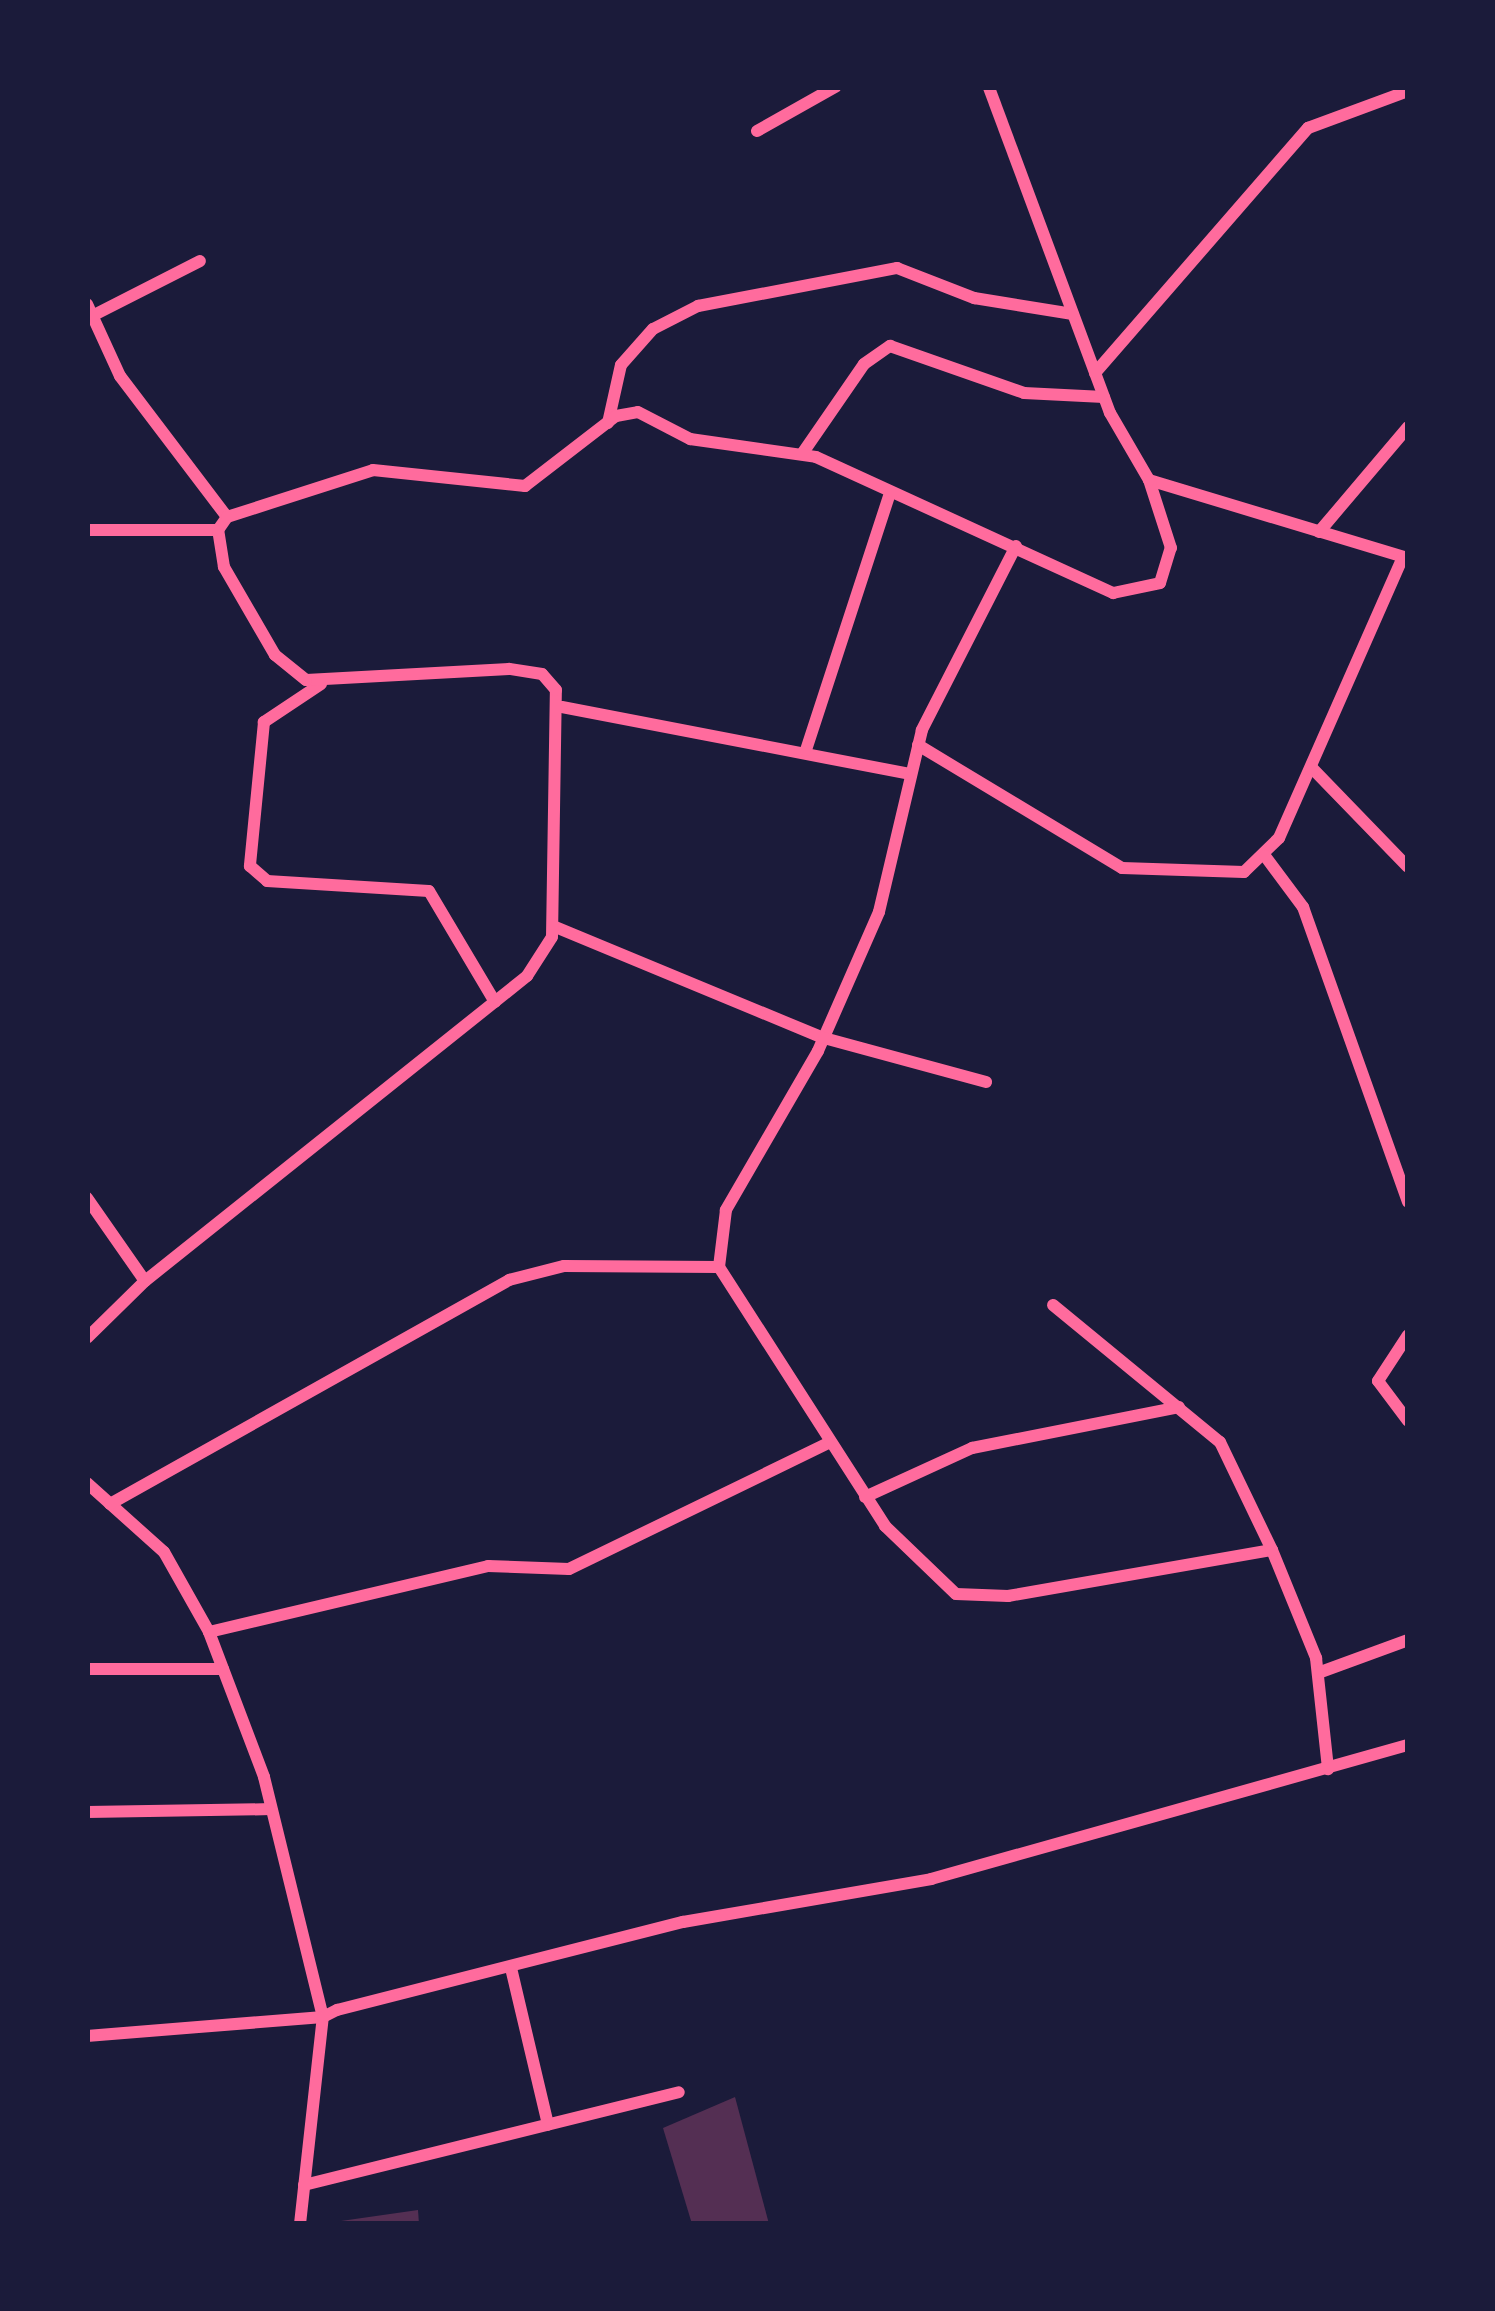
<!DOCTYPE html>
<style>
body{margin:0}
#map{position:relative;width:1495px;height:2311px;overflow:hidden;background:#1b1b3a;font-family:"Source Sans 3",sans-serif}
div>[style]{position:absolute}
.building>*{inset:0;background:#542f53}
.minor>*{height:12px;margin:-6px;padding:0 6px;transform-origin:6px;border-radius:6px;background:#ff6b9d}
span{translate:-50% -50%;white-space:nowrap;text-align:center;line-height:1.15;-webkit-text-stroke:12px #1b1b3a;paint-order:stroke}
.frame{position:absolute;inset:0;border:90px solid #1b1b3a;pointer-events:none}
</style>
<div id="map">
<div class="building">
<div style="clip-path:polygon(735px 2097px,769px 2224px,692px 2224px,663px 2128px)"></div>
<div style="clip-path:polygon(418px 2210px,419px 2224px,341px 2224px,341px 2221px)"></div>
</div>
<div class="minor">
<div style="left:757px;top:131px;width:90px;rotate:-29.4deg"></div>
<div style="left:87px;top:304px;width:79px;rotate:65.4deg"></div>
<div style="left:120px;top:376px;width:177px;rotate:52.8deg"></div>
<div style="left:92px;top:316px;width:121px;rotate:-27deg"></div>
<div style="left:1095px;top:373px;width:325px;rotate:-49deg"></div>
<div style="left:1308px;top:128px;width:107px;rotate:-20.3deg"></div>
<div style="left:608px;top:423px;width:59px;rotate:-77.4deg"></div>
<div style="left:621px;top:365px;width:48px;rotate:-48.4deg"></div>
<div style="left:653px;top:329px;width:51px;rotate:-27.1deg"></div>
<div style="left:698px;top:306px;width:203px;rotate:-10.8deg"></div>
<div style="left:897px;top:268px;width:83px;rotate:21.3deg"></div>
<div style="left:974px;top:298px;width:100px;rotate:9.2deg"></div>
<div style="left:802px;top:454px;width:109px;rotate:-55.4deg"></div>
<div style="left:864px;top:364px;width:32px;rotate:-35deg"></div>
<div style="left:890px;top:346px;width:142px;rotate:19.3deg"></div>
<div style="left:1024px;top:393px;width:80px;rotate:2.9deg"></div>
<div style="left:1149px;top:480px;width:270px;rotate:16.8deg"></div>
<div style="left:87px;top:530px;width:131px"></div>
<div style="left:1319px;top:532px;width:138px;rotate:-49.7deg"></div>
<div style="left:1016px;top:546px;width:207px;rotate:117.1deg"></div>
<div style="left:922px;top:730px;width:187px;rotate:103.3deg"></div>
<div style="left:879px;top:912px;width:152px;rotate:113.7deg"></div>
<div style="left:818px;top:1051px;width:184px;rotate:120.1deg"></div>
<div style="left:726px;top:1210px;width:57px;rotate:97deg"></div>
<div style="left:719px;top:1267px;width:308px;rotate:57.3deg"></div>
<div style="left:885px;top:1526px;width:98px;rotate:43.8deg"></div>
<div style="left:956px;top:1594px;width:52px;rotate:2.2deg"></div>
<div style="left:1008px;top:1596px;width:268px;rotate:-9.9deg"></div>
<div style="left:1272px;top:1550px;width:117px;rotate:67.8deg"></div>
<div style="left:1316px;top:1658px;width:112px;rotate:83.8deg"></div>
<div style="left:321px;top:684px;width:69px;rotate:146.3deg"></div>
<div style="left:264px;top:722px;width:145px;rotate:95.6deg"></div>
<div style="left:250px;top:866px;width:23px;rotate:41deg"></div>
<div style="left:267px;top:881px;width:162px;rotate:3.5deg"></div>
<div style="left:429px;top:891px;width:129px;rotate:59.3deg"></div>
<div style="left:562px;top:707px;width:354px;rotate:10.9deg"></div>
<div style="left:918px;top:745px;width:238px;rotate:31.1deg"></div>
<div style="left:1122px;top:868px;width:122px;rotate:1.9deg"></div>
<div style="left:1244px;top:872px;width:49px;rotate:-44.2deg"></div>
<div style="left:1279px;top:838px;width:307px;rotate:-66.2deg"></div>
<div style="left:806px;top:750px;width:270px;rotate:-71.9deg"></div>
<div style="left:1311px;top:767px;width:139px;rotate:45.9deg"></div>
<div style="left:1265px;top:856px;width:64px;rotate:53.3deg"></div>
<div style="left:1303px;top:907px;width:313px;rotate:70.4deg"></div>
<div style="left:553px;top:926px;width:293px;rotate:22.5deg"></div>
<div style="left:824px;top:1038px;width:168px;rotate:15.2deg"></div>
<div style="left:87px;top:1198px;width:101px;rotate:55.1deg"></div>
<div style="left:145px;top:1281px;width:81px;rotate:135.5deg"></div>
<div style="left:145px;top:1281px;width:489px;rotate:-38.6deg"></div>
<div style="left:527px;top:976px;width:46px;rotate:-57.3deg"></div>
<div style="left:552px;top:937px;width:247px;rotate:-89.1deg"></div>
<div style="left:556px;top:690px;width:21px;rotate:-131deg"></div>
<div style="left:542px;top:674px;width:33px;rotate:-171deg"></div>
<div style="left:509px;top:669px;width:203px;rotate:176.9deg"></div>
<div style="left:306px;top:680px;width:40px;rotate:-141deg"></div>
<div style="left:275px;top:655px;width:102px;rotate:-120.1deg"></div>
<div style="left:224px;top:567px;width:37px;rotate:-99deg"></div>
<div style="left:218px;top:530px;width:16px;rotate:-55deg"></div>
<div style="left:227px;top:517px;width:153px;rotate:-17.8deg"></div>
<div style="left:373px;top:470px;width:153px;rotate:6deg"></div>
<div style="left:525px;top:486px;width:115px;rotate:-37.6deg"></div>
<div style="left:616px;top:416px;width:22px;rotate:-10deg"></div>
<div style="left:638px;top:412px;width:59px;rotate:27.4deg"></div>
<div style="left:690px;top:439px;width:127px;rotate:8.1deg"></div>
<div style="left:816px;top:457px;width:327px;rotate:24.6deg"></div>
<div style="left:1113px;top:593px;width:48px;rotate:-12deg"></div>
<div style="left:1160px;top:583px;width:37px;rotate:-73deg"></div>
<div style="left:1171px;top:548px;width:71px;rotate:-107.9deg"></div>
<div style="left:1149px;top:480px;width:78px;rotate:-120.2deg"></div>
<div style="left:1110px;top:413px;width:348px;rotate:-110.4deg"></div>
<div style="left:1053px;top:1305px;width:216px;rotate:39.4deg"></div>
<div style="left:1220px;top:1442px;width:120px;rotate:64.3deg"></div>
<div style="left:1408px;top:1335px;width:55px;rotate:123.1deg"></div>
<div style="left:1378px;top:1381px;width:50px;rotate:53.1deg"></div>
<div style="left:87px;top:1483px;width:103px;rotate:41.9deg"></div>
<div style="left:164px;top:1552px;width:92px;rotate:60.6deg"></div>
<div style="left:209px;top:1632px;width:155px;rotate:69.2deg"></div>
<div style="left:264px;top:1777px;width:247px;rotate:76.2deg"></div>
<div style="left:323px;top:2017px;width:237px;rotate:175.4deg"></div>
<div style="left:865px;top:1497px;width:118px;rotate:-24.6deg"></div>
<div style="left:972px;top:1448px;width:211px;rotate:-11.2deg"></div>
<div style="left:110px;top:1504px;width:458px;rotate:-29.3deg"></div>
<div style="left:509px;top:1280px;width:57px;rotate:-14.3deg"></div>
<div style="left:564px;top:1266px;width:155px;rotate:0.4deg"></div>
<div style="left:209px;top:1632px;width:287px;rotate:-13.3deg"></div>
<div style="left:488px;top:1566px;width:81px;rotate:2.1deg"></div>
<div style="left:569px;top:1569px;width:288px;rotate:-25.9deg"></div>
<div style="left:87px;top:1669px;width:136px"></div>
<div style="left:1318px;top:1673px;width:96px;rotate:-20.1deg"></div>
<div style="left:87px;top:1812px;width:184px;rotate:-0.9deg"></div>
<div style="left:511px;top:1968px;width:161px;rotate:76.7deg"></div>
<div style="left:304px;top:2185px;width:386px;rotate:-13.9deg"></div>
<div style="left:300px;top:2224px;width:208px;rotate:-83.7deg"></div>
<div style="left:323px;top:2017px;width:16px;rotate:-27deg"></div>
<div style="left:337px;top:2010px;width:357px;rotate:-14.3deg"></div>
<div style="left:683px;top:1922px;width:252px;rotate:-9.8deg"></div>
<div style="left:931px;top:1879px;width:495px;rotate:-15.7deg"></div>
</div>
<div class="frame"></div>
</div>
